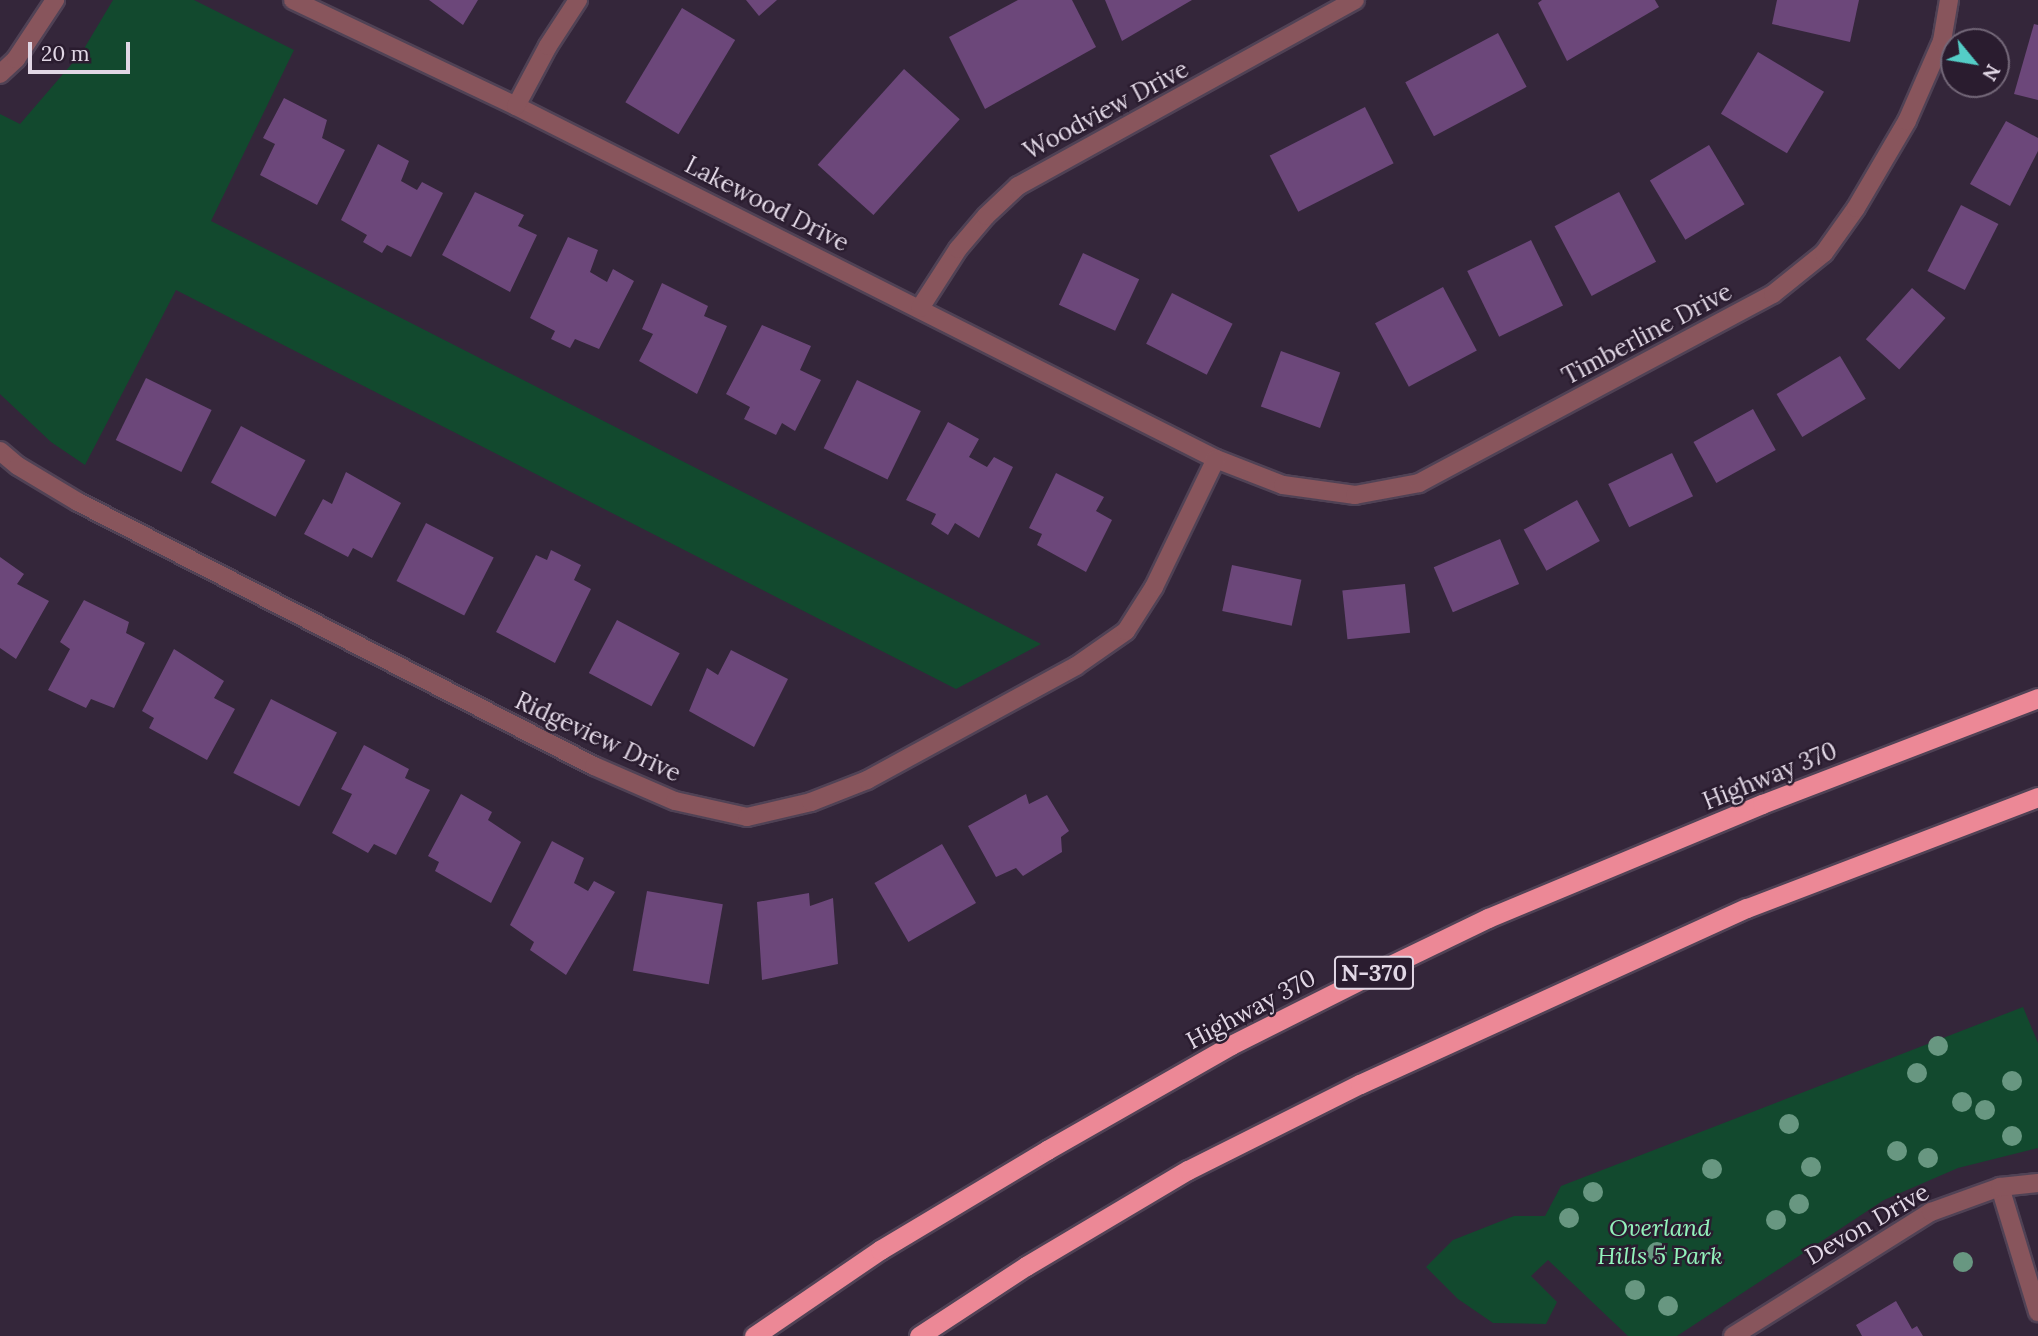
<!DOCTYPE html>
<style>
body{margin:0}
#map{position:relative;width:2038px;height:1336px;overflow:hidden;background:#34263a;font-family:Lora,serif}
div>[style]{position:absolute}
.green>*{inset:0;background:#12492e}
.building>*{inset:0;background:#6c477a;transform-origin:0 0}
.roads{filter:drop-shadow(2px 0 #504255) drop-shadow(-2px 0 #504255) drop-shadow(0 2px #504255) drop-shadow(0 -2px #504255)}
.minor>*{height:18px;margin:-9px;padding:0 9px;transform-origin:9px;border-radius:9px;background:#88555c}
.trunk>*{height:19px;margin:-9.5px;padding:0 9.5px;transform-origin:9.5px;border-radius:9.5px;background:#ec8896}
.trees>*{width:20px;height:20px;margin:-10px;border-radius:50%;background:#689781}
span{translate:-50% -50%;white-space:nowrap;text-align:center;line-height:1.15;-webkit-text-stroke:5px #2a1c2f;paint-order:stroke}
.shield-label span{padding:2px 5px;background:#2a1c2f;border:2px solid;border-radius:5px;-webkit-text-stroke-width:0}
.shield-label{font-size:23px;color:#e1d7e5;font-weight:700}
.street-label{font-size:24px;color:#e1d7e5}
.park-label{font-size:24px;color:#92f3bb;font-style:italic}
.north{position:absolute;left:1940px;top:28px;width:70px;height:70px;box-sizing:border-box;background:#2a1c2f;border:2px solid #736778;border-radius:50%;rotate:120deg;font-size:19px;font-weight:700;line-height:28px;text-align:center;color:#e1d7e5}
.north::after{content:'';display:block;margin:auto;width:24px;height:32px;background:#54cdc7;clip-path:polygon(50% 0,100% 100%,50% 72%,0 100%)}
.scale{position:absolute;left:28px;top:42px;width:102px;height:32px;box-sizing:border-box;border:4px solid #e1d7e5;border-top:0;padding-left:9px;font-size:21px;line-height:24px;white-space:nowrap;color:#e1d7e5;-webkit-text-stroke:5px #2a1c2f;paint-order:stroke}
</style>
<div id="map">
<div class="green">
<div style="clip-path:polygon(113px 0,194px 0,294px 50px,211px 221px,1041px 644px,956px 689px,176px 290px,85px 465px,51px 442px,0 394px,0 114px,20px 124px,82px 52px)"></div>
<div style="clip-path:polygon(2023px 1007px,2038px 1043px,2038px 1148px,1958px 1168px,1884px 1200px,1677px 1336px,1628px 1336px,1548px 1260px,1531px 1276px,1557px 1302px,1546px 1324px,1493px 1323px,1458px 1299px,1426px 1267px,1453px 1240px,1514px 1216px,1545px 1216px,1561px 1186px)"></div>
</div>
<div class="building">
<div style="clip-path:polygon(429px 0,478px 0,463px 25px)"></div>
<div style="clip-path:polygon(746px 0,777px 0,759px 16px)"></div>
<div style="clip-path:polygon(1018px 0,1072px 0,1096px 47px,985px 109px,949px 37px)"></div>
<div style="clip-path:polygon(1105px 0,1192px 0,1122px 41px)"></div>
<div style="clip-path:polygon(1542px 0,1655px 0,1659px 7px,1567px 61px,1538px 3px)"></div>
<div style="clip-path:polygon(1777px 0,1859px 0,1850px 42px,1772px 24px)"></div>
<div style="left:682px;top:8px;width:62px;height:110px;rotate:31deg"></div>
<div style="clip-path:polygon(2034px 24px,2038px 25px,2038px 100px,2014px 94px)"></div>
<div style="left:1498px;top:33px;width:61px;height:105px;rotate:62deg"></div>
<div style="left:1758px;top:52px;width:77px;height:72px;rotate:31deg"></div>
<div style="left:904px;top:69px;width:75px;height:129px;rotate:42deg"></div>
<div style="clip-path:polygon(284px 98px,327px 120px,322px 138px,345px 150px,317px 205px,260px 175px,275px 144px,263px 138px)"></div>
<div style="left:1365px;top:107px;width:63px;height:107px;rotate:63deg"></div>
<div style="clip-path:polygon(2006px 121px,2038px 138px,2038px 151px,2010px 206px,1970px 184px)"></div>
<div style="clip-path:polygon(378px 144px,409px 161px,401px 181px,417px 190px,422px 182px,443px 193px,411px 257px,387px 245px,382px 253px,363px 242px,367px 235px,341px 220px)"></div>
<div style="left:1709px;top:145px;width:69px;height:69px;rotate:59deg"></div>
<div style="clip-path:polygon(475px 192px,524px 215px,518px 226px,537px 235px,510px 292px,442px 255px)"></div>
<div style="left:1619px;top:192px;width:79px;height:73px;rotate:62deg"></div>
<div style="left:1961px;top:205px;width:42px;height:74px;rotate:27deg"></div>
<div style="clip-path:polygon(568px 237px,598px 250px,590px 272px,607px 282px,613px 269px,634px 281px,599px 349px,575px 339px,570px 348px,551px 339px,555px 331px,530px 318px)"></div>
<div style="left:1531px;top:240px;width:73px;height:71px;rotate:64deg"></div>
<div style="left:1083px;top:253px;width:62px;height:57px;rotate:25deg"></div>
<div style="clip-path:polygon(662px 283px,708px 306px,704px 316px,727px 326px,697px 394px,639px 361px,653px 334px,642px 329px)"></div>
<div style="left:1443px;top:287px;width:72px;height:77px;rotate:62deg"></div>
<div style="left:1912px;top:288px;width:45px;height:69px;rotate:42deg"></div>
<div style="left:1172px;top:293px;width:68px;height:57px;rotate:27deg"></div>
<div style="clip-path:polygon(762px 325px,811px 346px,800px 370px,821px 380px,795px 431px,782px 423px,776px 435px,744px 419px,750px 407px,726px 394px)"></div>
<div style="left:1281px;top:351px;width:63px;height:59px;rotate:20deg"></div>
<div style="left:1840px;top:356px;width:50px;height:74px;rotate:59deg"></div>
<div style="left:146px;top:378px;width:73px;height:69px;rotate:26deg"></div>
<div style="left:857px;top:380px;width:71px;height:76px;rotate:26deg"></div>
<div style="left:1753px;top:409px;width:47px;height:68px;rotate:61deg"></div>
<div style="clip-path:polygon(948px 422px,979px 439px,969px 457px,987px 467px,994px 457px,1013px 467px,979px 538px,955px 523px,948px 535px,931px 524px,936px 514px,906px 500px)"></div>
<div style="left:241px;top:426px;width:73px;height:64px;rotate:28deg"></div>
<div style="left:1672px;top:453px;width:48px;height:71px;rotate:64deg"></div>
<div style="clip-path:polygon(346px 472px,401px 503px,372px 558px,353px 548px,348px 557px,304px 534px,323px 499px,332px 504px)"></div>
<div style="clip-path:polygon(1056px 473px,1104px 497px,1096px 511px,1112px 520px,1086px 572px,1037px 545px,1042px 534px,1029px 528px)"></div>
<div style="left:1577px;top:500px;width:47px;height:61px;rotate:61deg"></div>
<div style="left:426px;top:523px;width:76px;height:65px;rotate:27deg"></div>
<div style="left:1500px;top:539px;width:49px;height:72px;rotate:67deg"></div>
<div style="clip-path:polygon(551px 550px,581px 565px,574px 580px,591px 589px,555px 663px,496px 632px,536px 555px,547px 560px)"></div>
<div style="clip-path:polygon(0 557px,24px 574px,17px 584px,49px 601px,16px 659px,0 648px)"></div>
<div style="left:1232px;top:565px;width:71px;height:47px;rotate:12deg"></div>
<div style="left:1405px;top:584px;width:49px;height:63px;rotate:84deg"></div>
<div style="clip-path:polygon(84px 600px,129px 622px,126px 633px,145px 643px,114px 708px,91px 699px,86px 708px,48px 690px,70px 649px,60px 642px)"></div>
<div style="left:617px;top:620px;width:71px;height:60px;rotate:28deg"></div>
<div style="clip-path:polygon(174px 649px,224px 681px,214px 698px,235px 709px,207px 760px,149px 728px,154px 718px,142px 711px)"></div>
<div style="clip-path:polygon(731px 650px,788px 679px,754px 747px,689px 711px,707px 668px,718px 675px)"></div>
<div style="left:271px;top:699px;width:74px;height:83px;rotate:27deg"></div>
<div style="clip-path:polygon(364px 745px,409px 769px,405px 778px,430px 790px,396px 855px,374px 844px,368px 853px,332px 833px,352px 794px,341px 789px)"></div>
<div style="clip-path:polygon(461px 794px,492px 812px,488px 820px,521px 842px,491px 903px,435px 871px,439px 862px,428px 856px)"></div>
<div style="clip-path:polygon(1026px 794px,1029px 804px,1047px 795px,1069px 831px,1061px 837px,1062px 852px,1023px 876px,1016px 868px,996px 877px,968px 826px)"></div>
<div style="clip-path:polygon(552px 841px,584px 858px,574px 883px,588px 891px,594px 881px,615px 892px,566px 975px,530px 950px,534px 942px,510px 925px)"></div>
<div style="left:942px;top:844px;width:68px;height:78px;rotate:60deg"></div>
<div style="left:647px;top:891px;width:77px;height:81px;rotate:10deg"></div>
<div style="clip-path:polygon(809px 893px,810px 906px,833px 898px,838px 964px,762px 980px,757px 902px)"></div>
<div style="clip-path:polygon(1896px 1301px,1912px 1329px,1917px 1326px,1923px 1336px,1862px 1336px,1856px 1325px)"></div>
</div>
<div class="roads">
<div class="minor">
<div style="left:293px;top:0;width:247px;rotate:25.4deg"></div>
<div style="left:516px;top:106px;width:784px;rotate:26.76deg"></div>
<div style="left:1216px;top:459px;width:72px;rotate:21.2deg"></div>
<div style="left:1283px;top:485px;width:73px;rotate:7.9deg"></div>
<div style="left:1355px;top:495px;width:65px;rotate:-10.6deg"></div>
<div style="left:1419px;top:483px;width:401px;rotate:-28.1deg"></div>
<div style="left:1773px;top:294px;width:65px;rotate:-38.8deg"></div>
<div style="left:1824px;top:253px;width:55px;rotate:-54.6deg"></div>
<div style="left:1856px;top:208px;width:101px;rotate:-59.6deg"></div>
<div style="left:1907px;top:121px;width:87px;rotate:-66.4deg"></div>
<div style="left:1942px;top:41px;width:42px;rotate:-80.3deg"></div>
<div style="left:0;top:74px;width:22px;rotate:-43deg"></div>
<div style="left:16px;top:59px;width:71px;rotate:-56.5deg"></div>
<div style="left:516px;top:106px;width:68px;rotate:-61.9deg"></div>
<div style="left:548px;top:46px;width:55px;rotate:-56.9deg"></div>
<div style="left:920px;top:308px;width:70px;rotate:-57.2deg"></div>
<div style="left:958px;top:249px;width:43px;rotate:-49.7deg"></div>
<div style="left:986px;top:216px;width:44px;rotate:-43.2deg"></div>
<div style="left:1018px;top:186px;width:385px;rotate:-28.9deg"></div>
<div style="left:0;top:451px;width:23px;rotate:40deg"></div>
<div style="left:18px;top:466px;width:70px;rotate:31deg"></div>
<div style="left:78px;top:502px;width:580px;rotate:27.1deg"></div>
<div style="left:594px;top:766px;width:88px;rotate:23.4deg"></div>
<div style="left:675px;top:801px;width:74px;rotate:12.5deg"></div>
<div style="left:747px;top:817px;width:66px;rotate:-13.2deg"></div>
<div style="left:811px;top:802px;width:60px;rotate:-21.4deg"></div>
<div style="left:867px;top:780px;width:238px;rotate:-28.6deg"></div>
<div style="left:1076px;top:666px;width:61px;rotate:-35deg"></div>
<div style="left:1126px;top:631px;width:52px;rotate:-57.5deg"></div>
<div style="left:1154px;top:587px;width:142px;rotate:-64.2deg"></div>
<div style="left:2000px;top:1187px;width:131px;rotate:73.1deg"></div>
<div style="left:1733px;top:1336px;width:234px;rotate:-32.1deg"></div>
<div style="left:1931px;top:1212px;width:73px;rotate:-19.9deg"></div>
<div style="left:2000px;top:1187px;width:38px;rotate:-6deg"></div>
</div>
<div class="trunk">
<div style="left:754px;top:1336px;width:153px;rotate:-34.3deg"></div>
<div style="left:880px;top:1250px;width:195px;rotate:-30.9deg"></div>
<div style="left:1047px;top:1150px;width:212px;rotate:-29.7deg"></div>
<div style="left:1231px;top:1045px;width:156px;rotate:-26.7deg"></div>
<div style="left:1370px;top:975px;width:131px;rotate:-25.8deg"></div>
<div style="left:1488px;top:918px;width:297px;rotate:-22.6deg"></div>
<div style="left:1762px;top:804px;width:296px;rotate:-21deg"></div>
<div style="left:919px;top:1336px;width:128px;rotate:-33.2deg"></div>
<div style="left:1026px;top:1266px;width:188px;rotate:-30.7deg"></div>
<div style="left:1188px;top:1170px;width:192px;rotate:-26.6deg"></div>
<div style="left:1360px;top:1084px;width:425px;rotate:-24.5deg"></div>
<div style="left:1747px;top:908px;width:311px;rotate:-20.9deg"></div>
</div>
</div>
<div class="trees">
<div style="left:1938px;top:1046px"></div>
<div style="left:1917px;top:1073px"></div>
<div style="left:2012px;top:1081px"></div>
<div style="left:1962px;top:1102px"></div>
<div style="left:1985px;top:1110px"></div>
<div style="left:1789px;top:1124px"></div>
<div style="left:2012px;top:1136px"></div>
<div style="left:1897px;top:1151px"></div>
<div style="left:1928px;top:1158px"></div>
<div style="left:1811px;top:1167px"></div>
<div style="left:1712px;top:1169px"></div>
<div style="left:1593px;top:1192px"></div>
<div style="left:1799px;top:1204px"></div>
<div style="left:1569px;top:1218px"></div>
<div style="left:1776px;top:1220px"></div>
<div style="left:1657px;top:1252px"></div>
<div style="left:1963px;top:1262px"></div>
<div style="left:1635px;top:1290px"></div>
<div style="left:1668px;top:1306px"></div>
</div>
<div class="shield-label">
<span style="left:1374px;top:973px">N-370</span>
</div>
<div class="street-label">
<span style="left:1106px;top:110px;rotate:-28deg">Woodview Drive</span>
<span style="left:767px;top:204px;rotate:27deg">Lakewood Drive</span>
<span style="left:1647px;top:334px;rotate:-28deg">Timberline Drive</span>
<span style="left:598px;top:737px;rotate:25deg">Ridgeview Drive</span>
<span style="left:1770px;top:776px;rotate:-22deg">Highway 370</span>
<span style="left:1251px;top:1009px;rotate:-28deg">Highway 370</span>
<span style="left:1867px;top:1224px;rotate:-30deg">Devon Drive</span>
</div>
<div class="park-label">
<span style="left:1660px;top:1242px">Overland<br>Hills 5 Park</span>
</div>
<div class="north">N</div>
<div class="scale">20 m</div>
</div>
